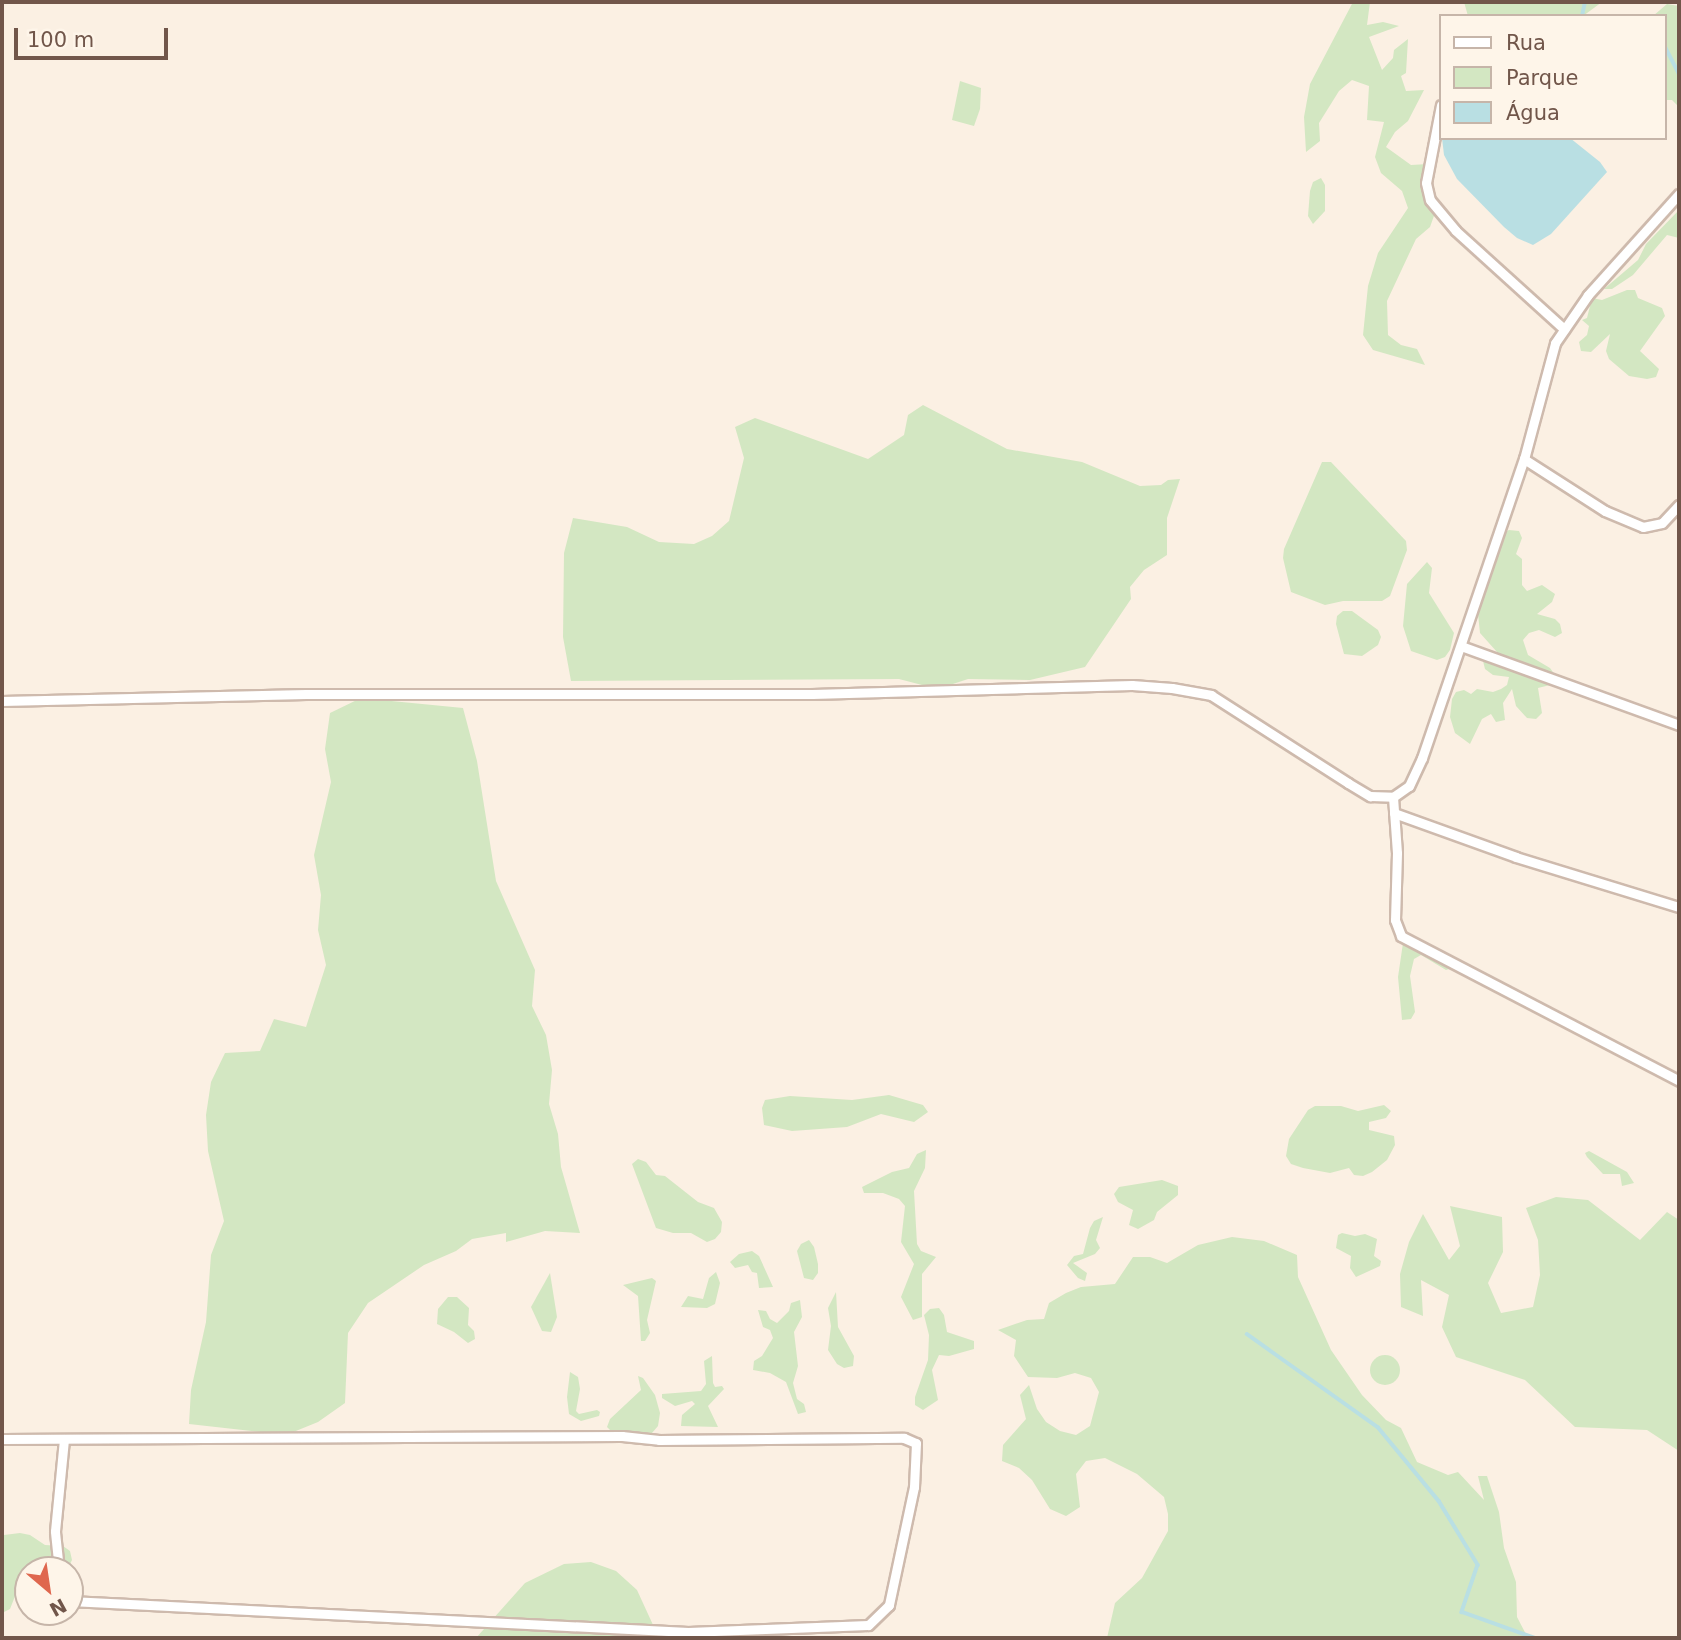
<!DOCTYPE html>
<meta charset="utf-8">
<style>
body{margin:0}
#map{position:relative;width:1681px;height:1640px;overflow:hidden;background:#fbf0e3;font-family:"DejaVu Sans",sans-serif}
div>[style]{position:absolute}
.green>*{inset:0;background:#d3e7c2}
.round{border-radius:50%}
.water>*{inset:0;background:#b9dfe3}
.stream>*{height:3.5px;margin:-1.75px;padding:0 1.75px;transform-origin:1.75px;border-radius:1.75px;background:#b9dfe3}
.roads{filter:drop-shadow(2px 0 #cebaad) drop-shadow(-2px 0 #cebaad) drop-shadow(0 2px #cebaad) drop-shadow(0 -2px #cebaad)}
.minor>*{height:9px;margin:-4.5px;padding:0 4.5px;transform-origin:4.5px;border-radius:4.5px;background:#fff}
span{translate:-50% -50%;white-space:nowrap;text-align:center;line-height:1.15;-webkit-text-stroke:6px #fef5e9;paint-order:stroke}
.frame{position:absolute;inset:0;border:4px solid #71564a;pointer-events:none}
.legend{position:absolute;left:1439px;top:14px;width:228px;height:126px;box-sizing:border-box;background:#fef5e9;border:2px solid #c6b5a9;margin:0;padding:9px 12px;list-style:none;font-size:21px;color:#71564a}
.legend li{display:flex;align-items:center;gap:14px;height:35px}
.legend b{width:35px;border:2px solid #c6b5a9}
.north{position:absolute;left:14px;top:1556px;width:70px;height:70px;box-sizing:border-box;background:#fef5e9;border:2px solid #c6b5a9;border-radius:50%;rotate:151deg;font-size:19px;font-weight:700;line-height:28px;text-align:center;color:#71564a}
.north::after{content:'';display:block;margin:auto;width:24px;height:32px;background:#df674e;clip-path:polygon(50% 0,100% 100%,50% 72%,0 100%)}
.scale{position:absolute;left:14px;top:28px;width:154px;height:32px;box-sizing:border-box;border:4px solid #71564a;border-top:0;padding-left:9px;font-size:21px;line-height:24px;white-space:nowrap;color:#71564a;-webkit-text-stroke:5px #fef5e9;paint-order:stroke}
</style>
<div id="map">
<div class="green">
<div style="clip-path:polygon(1353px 2px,1370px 2px,1367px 25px,1383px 22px,1399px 26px,1369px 37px,1382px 70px,1393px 58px,1394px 50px,1408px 39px,1406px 73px,1401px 76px,1406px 91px,1424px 90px,1408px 121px,1395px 132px,1386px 147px,1411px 165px,1428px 164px,1424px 181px,1435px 213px,1430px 227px,1416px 239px,1387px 301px,1388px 335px,1401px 345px,1417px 349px,1425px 365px,1373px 350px,1363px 335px,1368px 286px,1378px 253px,1408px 208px,1402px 191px,1381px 173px,1375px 157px,1384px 122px,1367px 120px,1369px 86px,1352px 80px,1339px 91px,1319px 123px,1320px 141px,1306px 152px,1304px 117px,1310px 84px)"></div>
<div style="clip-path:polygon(1464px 2px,1602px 2px,1583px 16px,1468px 16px)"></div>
<div style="clip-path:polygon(1667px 4px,1679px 6px,1679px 107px,1672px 100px,1665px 100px,1665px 16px,1653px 16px)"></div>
<div style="clip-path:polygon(960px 81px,981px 88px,980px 109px,974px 126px,952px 120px)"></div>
<div style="clip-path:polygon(1321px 178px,1325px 185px,1325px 211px,1313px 224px,1308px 216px,1310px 191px,1313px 182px)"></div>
<div style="clip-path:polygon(1679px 210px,1679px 238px,1667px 235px,1633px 275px,1612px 289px,1604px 289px,1638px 260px,1646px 244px)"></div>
<div style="clip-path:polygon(1627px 290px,1635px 290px,1638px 298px,1662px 308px,1665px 316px,1640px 351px,1659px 369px,1656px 377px,1647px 379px,1629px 376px,1609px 359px,1606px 351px,1610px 334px,1591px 352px,1581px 351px,1579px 342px,1587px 335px,1589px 326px,1582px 320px,1587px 318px,1592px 298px,1602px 300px)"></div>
<div style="clip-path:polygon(923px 405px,1007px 449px,1082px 462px,1140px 486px,1161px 485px,1168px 480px,1180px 479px,1167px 518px,1167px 555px,1144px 570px,1130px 587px,1131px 599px,1085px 667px,1030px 680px,968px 679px,947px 686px,922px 685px,899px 679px,571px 681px,563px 637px,564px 553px,573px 518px,627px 527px,659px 542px,694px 544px,712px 536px,729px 521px,744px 458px,735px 427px,755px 418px,868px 459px,904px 435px,908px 415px)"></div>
<div style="clip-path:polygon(1322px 462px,1331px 462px,1406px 541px,1407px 550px,1390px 596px,1382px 601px,1343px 601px,1325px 605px,1291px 592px,1283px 558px,1284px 549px)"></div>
<div style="clip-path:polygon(1509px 530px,1519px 531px,1522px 538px,1516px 554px,1522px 559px,1522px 585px,1527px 591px,1542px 585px,1555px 594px,1552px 602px,1537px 614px,1555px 619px,1560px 624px,1562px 633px,1555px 637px,1539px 630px,1529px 633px,1523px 640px,1528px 655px,1550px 668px,1555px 675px,1554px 684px,1538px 688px,1542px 713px,1536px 719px,1527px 718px,1516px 706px,1512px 689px,1503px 703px,1505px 720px,1496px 722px,1491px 714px,1482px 719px,1470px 744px,1455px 733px,1450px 717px,1452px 699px,1456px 692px,1464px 690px,1471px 694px,1477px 689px,1493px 692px,1501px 689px,1507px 685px,1509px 677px,1493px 675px,1485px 669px,1483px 661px,1497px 652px,1480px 633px,1478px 614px,1481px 590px,1501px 534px)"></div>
<div style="clip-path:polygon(1427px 562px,1432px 568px,1429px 593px,1454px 633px,1450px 650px,1445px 657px,1437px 660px,1411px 651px,1403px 626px,1407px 584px)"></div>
<div style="clip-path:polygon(1343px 611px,1352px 611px,1378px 630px,1381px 637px,1378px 645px,1362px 656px,1344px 654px,1336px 624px,1337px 616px)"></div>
<div style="clip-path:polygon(361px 698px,463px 708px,477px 761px,496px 881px,535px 970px,532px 1006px,546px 1035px,552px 1070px,549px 1104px,558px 1134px,561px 1167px,580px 1233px,545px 1231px,506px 1242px,506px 1233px,472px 1239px,456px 1251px,424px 1265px,368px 1303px,348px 1333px,345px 1403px,318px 1422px,286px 1435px,189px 1424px,191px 1390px,206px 1322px,211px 1255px,224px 1221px,208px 1151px,206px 1115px,211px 1082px,225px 1053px,260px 1051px,274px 1019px,306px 1027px,326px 965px,318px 930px,321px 895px,314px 855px,331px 782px,325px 749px,330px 713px)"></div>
<div style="clip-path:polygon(1403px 943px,1449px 969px,1446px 970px,1421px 955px,1414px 959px,1410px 976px,1415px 1012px,1411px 1019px,1402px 1020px,1398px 977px)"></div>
<div style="clip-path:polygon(889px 1095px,923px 1105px,928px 1112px,914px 1122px,881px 1114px,847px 1127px,792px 1131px,764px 1125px,762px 1108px,765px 1100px,790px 1096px,852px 1100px)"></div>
<div style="clip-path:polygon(1384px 1105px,1391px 1111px,1386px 1118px,1369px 1122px,1369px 1130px,1394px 1136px,1395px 1145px,1387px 1160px,1372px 1172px,1363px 1176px,1354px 1175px,1349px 1168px,1330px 1173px,1303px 1168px,1291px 1164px,1286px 1156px,1289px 1139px,1308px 1110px,1315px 1106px,1341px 1106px,1358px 1111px)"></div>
<div style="clip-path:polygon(926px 1150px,925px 1168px,914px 1191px,917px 1244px,921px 1251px,936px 1257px,922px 1274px,922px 1317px,913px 1320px,901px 1297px,914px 1264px,901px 1242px,905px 1206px,899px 1199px,883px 1193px,864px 1193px,862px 1187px,892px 1172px,909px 1168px,917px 1154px)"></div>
<div style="clip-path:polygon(1589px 1151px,1627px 1172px,1634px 1183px,1622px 1186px,1620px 1174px,1603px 1174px,1587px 1157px,1585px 1153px)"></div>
<div style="clip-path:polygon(638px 1159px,646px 1162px,656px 1175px,665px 1176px,698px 1202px,714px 1208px,722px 1222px,721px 1232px,715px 1239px,707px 1242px,691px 1233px,673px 1233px,656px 1228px,632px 1164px)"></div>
<div style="clip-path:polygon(1162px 1180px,1178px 1186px,1178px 1195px,1157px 1212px,1154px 1220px,1138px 1229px,1129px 1225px,1133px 1210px,1118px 1202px,1114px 1194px,1119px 1187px)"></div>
<div style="clip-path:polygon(1556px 1197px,1588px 1200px,1640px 1240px,1667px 1212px,1679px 1220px,1679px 1451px,1647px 1430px,1575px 1427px,1525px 1380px,1456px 1357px,1442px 1327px,1449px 1295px,1421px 1280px,1423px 1316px,1401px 1307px,1400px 1274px,1409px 1242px,1423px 1214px,1449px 1260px,1460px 1246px,1450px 1206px,1502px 1217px,1503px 1252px,1488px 1283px,1501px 1313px,1533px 1307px,1540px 1275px,1538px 1240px,1526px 1208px)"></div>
<div style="clip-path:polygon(1103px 1217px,1096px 1240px,1100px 1248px,1095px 1254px,1073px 1263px,1087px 1273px,1085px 1281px,1078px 1278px,1067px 1265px,1074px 1256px,1083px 1254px,1090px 1228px,1094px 1221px)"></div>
<div style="clip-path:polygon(1342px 1233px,1355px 1236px,1365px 1234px,1377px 1239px,1374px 1256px,1381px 1261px,1380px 1266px,1356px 1277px,1350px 1268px,1351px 1256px,1336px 1248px,1338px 1235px)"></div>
<div style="clip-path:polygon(1232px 1237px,1264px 1241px,1297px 1255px,1298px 1277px,1331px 1350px,1362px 1395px,1386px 1420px,1401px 1428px,1417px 1462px,1448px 1475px,1458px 1472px,1484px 1500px,1478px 1476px,1487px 1476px,1499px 1512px,1504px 1548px,1516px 1582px,1517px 1617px,1528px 1638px,1107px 1638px,1115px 1603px,1142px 1578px,1168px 1531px,1168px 1514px,1164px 1497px,1137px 1474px,1105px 1458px,1086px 1461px,1076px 1474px,1080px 1507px,1066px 1516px,1050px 1509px,1032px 1480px,1019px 1468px,1002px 1461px,1003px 1445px,1026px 1419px,1020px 1395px,1029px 1385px,1037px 1409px,1046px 1422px,1060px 1431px,1076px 1435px,1090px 1426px,1099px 1392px,1091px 1378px,1075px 1373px,1057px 1378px,1028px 1377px,1014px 1356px,1016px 1340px,998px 1330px,1027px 1320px,1044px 1319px,1049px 1303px,1066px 1293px,1081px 1287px,1115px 1284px,1133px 1257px,1150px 1257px,1167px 1263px,1198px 1245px)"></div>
<div style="clip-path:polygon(809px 1240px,814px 1247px,818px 1264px,818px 1273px,813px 1280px,804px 1278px,797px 1251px,801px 1244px)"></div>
<div style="clip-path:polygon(752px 1251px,759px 1256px,773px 1287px,759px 1288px,757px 1273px,752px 1272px,748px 1265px,735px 1268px,730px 1262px,739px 1254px)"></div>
<div style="clip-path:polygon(716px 1272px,720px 1283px,715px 1304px,707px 1308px,681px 1307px,688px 1296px,703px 1299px,709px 1278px)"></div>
<div style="clip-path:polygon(550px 1273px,557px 1317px,551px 1332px,542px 1331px,531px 1307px)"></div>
<div style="clip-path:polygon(652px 1278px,656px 1281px,647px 1320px,650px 1333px,645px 1341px,641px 1341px,638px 1296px,623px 1285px)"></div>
<div style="clip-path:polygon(836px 1292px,838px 1327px,854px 1356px,853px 1366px,844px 1368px,837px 1364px,828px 1350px,831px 1326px,828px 1308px)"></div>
<div style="clip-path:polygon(448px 1297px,457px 1297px,469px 1308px,468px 1325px,474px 1331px,475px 1339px,468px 1343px,454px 1332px,437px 1324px,438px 1309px)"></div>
<div style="clip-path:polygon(800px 1300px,802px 1317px,794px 1332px,798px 1366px,793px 1383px,797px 1399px,804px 1404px,806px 1412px,798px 1414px,786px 1382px,770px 1373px,753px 1370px,754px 1361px,762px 1356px,773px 1338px,770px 1330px,763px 1327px,758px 1310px,766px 1311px,770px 1319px,777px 1323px,789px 1311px,791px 1303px)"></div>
<div style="clip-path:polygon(939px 1308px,944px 1315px,947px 1332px,974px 1341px,974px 1349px,949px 1356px,939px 1355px,932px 1370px,938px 1400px,923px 1410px,915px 1405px,915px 1397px,928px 1360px,929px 1335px,924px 1315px,930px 1309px)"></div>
<div class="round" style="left:1370px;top:1355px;width:30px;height:30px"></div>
<div style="clip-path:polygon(712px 1356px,713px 1383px,715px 1387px,722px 1386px,724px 1389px,708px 1406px,718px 1427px,681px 1426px,682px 1415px,695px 1404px,692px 1401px,675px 1406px,662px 1398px,662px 1394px,701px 1391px,706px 1384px,704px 1361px)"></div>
<div style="clip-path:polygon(570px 1372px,578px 1377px,580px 1389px,576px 1411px,579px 1414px,597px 1410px,600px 1412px,599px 1416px,581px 1421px,569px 1414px,567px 1397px)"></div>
<div style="clip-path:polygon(638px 1376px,643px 1378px,655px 1395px,660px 1413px,658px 1426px,652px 1433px,611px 1431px,607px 1427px,610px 1419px,641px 1390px)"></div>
<div style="clip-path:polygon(20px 1533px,30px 1535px,45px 1545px,63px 1546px,70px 1551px,72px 1560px,67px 1570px,28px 1570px,28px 1588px,19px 1586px,10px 1609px,2px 1613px,2px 1539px,4px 1535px)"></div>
<div style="clip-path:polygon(591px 1562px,616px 1571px,637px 1590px,659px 1638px,476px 1638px,525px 1583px,564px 1564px)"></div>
</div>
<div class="water">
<div style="clip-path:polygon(1442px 138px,1570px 138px,1600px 162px,1607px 172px,1551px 234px,1533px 245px,1517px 238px,1504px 227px,1457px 179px,1444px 155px)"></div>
</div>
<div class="stream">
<div style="left:1582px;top:16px;width:14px;rotate:-78deg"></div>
<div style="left:1665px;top:46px;width:31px;rotate:63deg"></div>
<div style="left:1247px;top:1334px;width:161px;rotate:35.4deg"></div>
<div style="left:1378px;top:1427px;width:96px;rotate:50.5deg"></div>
<div style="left:1439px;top:1501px;width:75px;rotate:58.6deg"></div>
<div style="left:1478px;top:1565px;width:50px;rotate:108.8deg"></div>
<div style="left:1462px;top:1612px;width:77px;rotate:19.6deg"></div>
</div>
<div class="roads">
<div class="minor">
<div style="left:1441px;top:105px;width:79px;rotate:100.9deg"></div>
<div style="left:1426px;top:183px;width:17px;rotate:77deg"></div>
<div style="left:1430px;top:200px;width:40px;rotate:50deg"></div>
<div style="left:1456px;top:231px;width:146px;rotate:42.2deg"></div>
<div style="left:1524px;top:459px;width:96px;rotate:32.7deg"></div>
<div style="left:1605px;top:511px;width:41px;rotate:22.8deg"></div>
<div style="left:1643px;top:527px;width:19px;rotate:-12deg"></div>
<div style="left:1662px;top:523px;width:25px;rotate:-47deg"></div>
<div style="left:1461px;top:646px;width:232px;rotate:19.9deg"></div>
<div style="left:2px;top:701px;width:304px;rotate:-1.3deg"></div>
<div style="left:306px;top:694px;width:506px"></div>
<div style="left:812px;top:694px;width:320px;rotate:-1.6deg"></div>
<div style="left:1132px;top:685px;width:40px;rotate:4.3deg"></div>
<div style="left:1172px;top:688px;width:40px;rotate:10deg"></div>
<div style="left:1211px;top:695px;width:163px;rotate:32.7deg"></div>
<div style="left:1348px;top:783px;width:26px;rotate:31deg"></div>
<div style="left:1370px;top:796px;width:23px;rotate:2deg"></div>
<div style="left:1393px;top:797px;width:19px;rotate:-35deg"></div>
<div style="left:1409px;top:786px;width:31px;rotate:-65deg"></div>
<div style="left:1422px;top:758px;width:316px;rotate:-71.2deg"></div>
<div style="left:1524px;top:459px;width:120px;rotate:-75deg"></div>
<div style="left:1555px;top:343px;width:58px;rotate:-55.5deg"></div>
<div style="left:1588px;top:295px;width:136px;rotate:-48deg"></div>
<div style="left:1393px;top:797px;width:56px;rotate:85.9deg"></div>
<div style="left:1397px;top:853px;width:67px;rotate:91.7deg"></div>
<div style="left:1395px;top:920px;width:17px;rotate:69deg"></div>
<div style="left:1401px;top:936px;width:314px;rotate:27.5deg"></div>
<div style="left:1394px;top:813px;width:130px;rotate:19.8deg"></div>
<div style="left:1516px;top:857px;width:170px;rotate:17.1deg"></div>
<div style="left:2px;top:1439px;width:620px;rotate:-0.28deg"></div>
<div style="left:622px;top:1436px;width:37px;rotate:6deg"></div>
<div style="left:659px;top:1440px;width:245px;rotate:-0.5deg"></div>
<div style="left:904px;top:1438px;width:13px;rotate:23deg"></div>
<div style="left:916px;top:1443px;width:44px;rotate:92.6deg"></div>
<div style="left:914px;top:1487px;width:121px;rotate:102deg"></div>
<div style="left:889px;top:1605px;width:29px;rotate:136deg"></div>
<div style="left:868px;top:1625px;width:180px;rotate:177.8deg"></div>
<div style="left:688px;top:1632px;width:619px;rotate:-177.13deg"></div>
<div style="left:59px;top:1570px;width:39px;rotate:-96deg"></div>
<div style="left:55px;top:1531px;width:92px;rotate:-84.4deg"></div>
</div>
</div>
<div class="frame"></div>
<ul class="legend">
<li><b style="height:9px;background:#fff"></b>Rua</li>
<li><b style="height:19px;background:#d3e7c2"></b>Parque</li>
<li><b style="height:19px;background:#b9dfe3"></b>Água</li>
</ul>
<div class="north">N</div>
<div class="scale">100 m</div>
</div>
